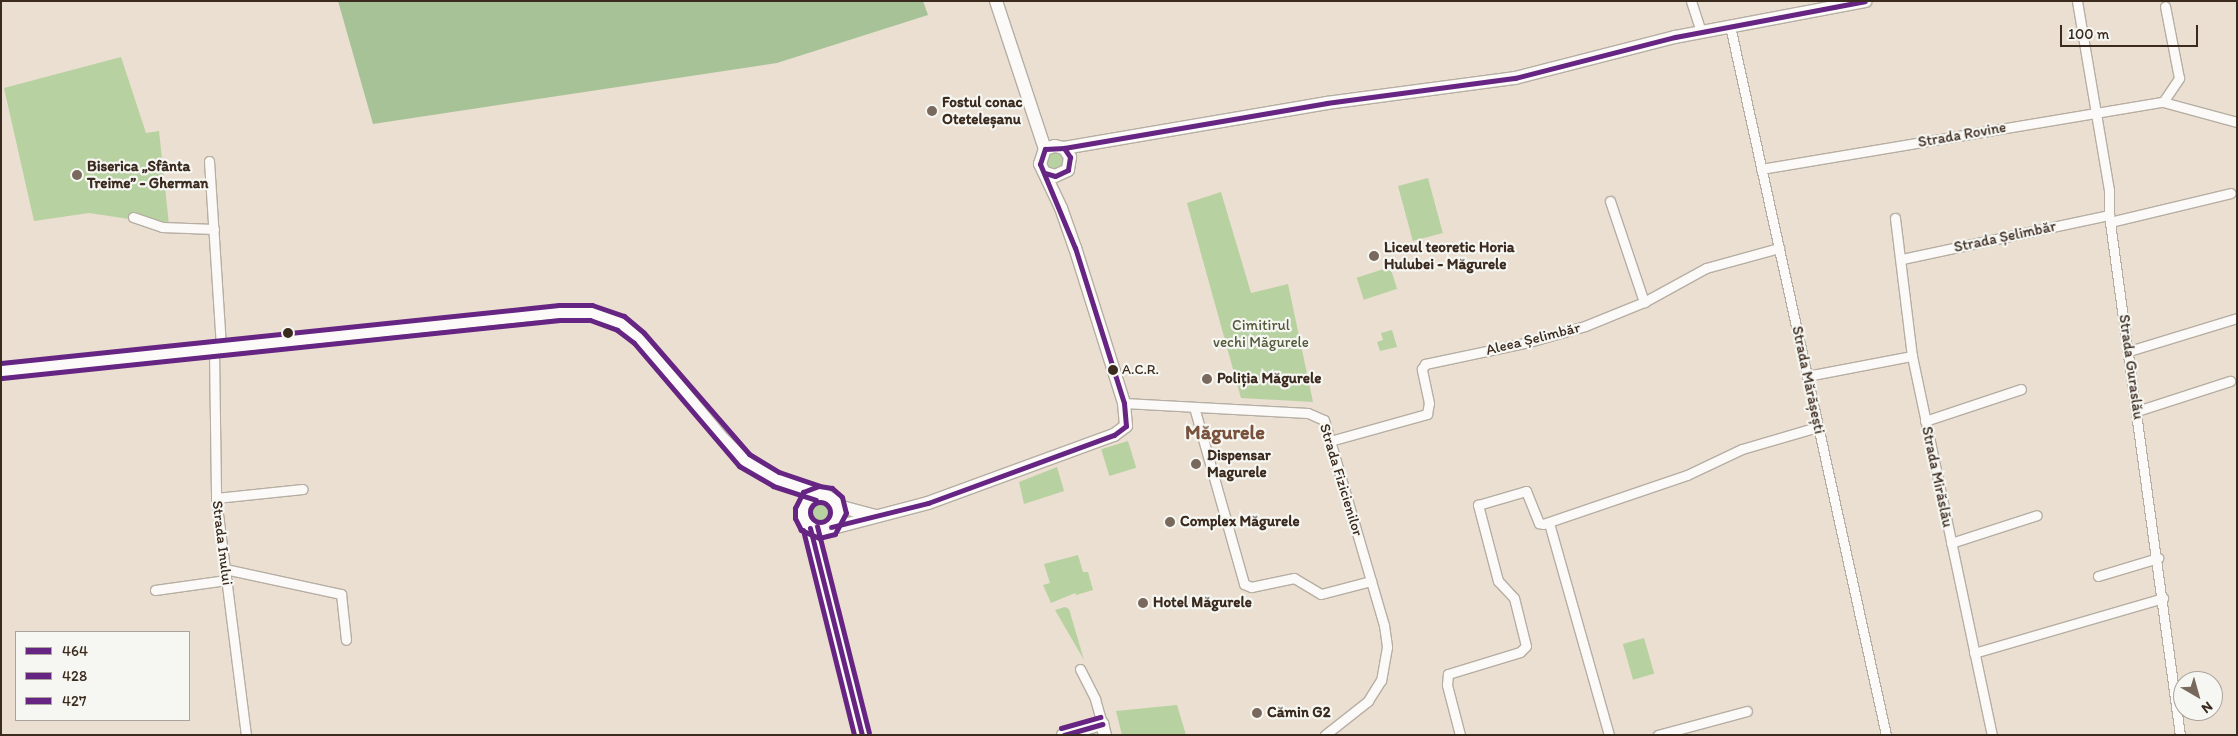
<!DOCTYPE html>
<meta charset="utf-8">
<style>
body{margin:0}
#map{position:relative;width:2238px;height:736px;overflow:hidden;background:#eadfd0;font-family:Itim,sans-serif}
div>[style]{position:absolute}
.green>*{inset:0;background:#b7d1a1;transform-origin:0 0}
.round{border-radius:50%}
.forest>*{inset:0;background:#a8c298}
.roads{filter:drop-shadow(1px 0 #b6aea3) drop-shadow(-1px 0 #b6aea3) drop-shadow(0 1px #b6aea3) drop-shadow(0 -1px #b6aea3)}
.street>*{height:9px;margin:-4.5px;padding:0 4.5px;transform-origin:4.5px;border-radius:4.5px;background:#fcfaf8}
.secondary>*{height:12px;margin:-6px;padding:0 6px;transform-origin:6px;border-radius:6px;background:#fcfaf8}
.bus-1>*{height:5px;margin:-2.5px;padding:0 2.5px;transform-origin:2.5px;border-radius:2.5px;background:#662483}
.bus-2>*{height:5px;margin:-2.5px;padding:0 2.5px;transform-origin:2.5px;border-radius:2.5px;background:#662483}
.bus-3>*{height:5px;margin:-2.5px;padding:0 2.5px;transform-origin:2.5px;border-radius:2.5px;background:#662483}
.bus-3>.ring{margin:-2.5px;padding:0;box-sizing:content-box;background:none;border:5px solid #662483;border-radius:50%}
.dots>*{width:14px;height:14px;translate:-50% -50%;box-sizing:border-box;border:2px solid #f6f6f2;border-radius:50%}
span{translate:-50% -50%;white-space:nowrap;text-align:center;line-height:1.15;-webkit-text-stroke:4.5px #f6f6f2;paint-order:stroke}
.bus-label{font-size:14px;color:#3b2a1e}
.left{translate:0 -50%;text-align:left}
.poi-label{font-size:15px;color:#3b2a1e;font-weight:700}
.street-label{font-size:15px;color:#3b2a1e}
.park-label{font-size:15px;color:#54593a}
.district-label{font-size:20px;color:#78523d;font-weight:700}
.frame{position:absolute;inset:0;border:2px solid #3b2a1e;pointer-events:none}
.legend{position:absolute;left:15px;top:631px;width:175px;height:90px;box-sizing:border-box;background:#f6f6f2;border:1px solid #aba49d;margin:0;padding:6px 9px;list-style:none;font-size:15px;color:#3b2a1e}
.legend li{display:flex;align-items:center;gap:10px;height:25px}
.legend b{width:25px;border:1px solid #aba49d}
.north{position:absolute;left:2173px;top:671px;width:50px;height:50px;box-sizing:border-box;background:#f6f6f2;border:1px solid #aba49d;border-radius:50%;rotate:142deg;font-size:14px;font-weight:700;line-height:20px;text-align:center;color:#3b2a1e}
.north::after{content:'';display:block;margin:auto;width:18px;height:22px;background:#78695c;clip-path:polygon(50% 0,100% 100%,50% 72%,0 100%)}
.scale{position:absolute;left:2060px;top:25px;width:138px;height:22px;box-sizing:border-box;border:2px solid #3b2a1e;border-top:0;padding-left:6px;font-size:15px;line-height:18px;white-space:nowrap;color:#3b2a1e;-webkit-text-stroke:4px #f6f6f2;paint-order:stroke}
</style>
<div id="map">
<div class="green">
<div style="clip-path:polygon(121px 57px,146px 133px,159px 131px,169px 225px,89px 213px,34px 221px,4px 88px)"></div>
<div class="round" style="left:1047px;top:153px;width:16px;height:16px"></div>
<div style="left:1428px;top:178px;width:57px;height:31px;rotate:75deg"></div>
<div style="clip-path:polygon(1221px 192px,1251px 293px,1288px 284px,1313px 402px,1241px 398px,1187px 203px)"></div>
<div style="left:1390px;top:267px;width:23px;height:35px;rotate:72deg"></div>
<div style="clip-path:polygon(1392px 330px,1397px 347px,1380px 351px,1377px 342px,1383px 340px,1381px 333px)"></div>
<div style="left:1128px;top:441px;width:28px;height:28px;rotate:73deg"></div>
<div style="clip-path:polygon(1057px 467px,1064px 491px,1024px 504px,1019px 482px)"></div>
<div class="round" style="left:808px;top:501px;width:22px;height:22px"></div>
<div style="clip-path:polygon(1078px 555px,1083px 572px,1088px 572px,1093px 590px,1076px 595px,1075px 593px,1051px 603px,1043px 585px,1050px 583px,1044px 564px)"></div>
<div style="clip-path:polygon(1065px 607px,1069px 609px,1084px 660px,1055px 610px)"></div>
<div style="left:1644px;top:638px;width:37px;height:22px;rotate:74deg"></div>
<div style="clip-path:polygon(1177px 705px,1186px 735px,1122px 735px,1116px 711px)"></div>
</div>
<div class="forest">
<div style="clip-path:polygon(338px 1px,923px 1px,928px 15px,777px 63px,373px 124px)"></div>
</div>
<div class="roads">
<div class="street">
<div style="left:1691px;top:1px;width:33px;rotate:72deg"></div>
<div style="left:2077px;top:1px;width:192px;rotate:80.4deg"></div>
<div style="left:2109px;top:190px;width:25px;rotate:90deg"></div>
<div style="left:2109px;top:215px;width:525px;rotate:82.23deg"></div>
<div style="left:1730px;top:26px;width:726px;rotate:77.59deg"></div>
<div style="left:2163px;top:102px;width:29px;rotate:-56deg"></div>
<div style="left:2179px;top:78px;width:73px;rotate:-101deg"></div>
<div style="left:209px;top:161px;width:188px;rotate:86.3deg"></div>
<div style="left:1761px;top:169px;width:408px;rotate:-9.5deg"></div>
<div style="left:2163px;top:102px;width:77px;rotate:15.1deg"></div>
<div style="left:1610px;top:201px;width:107px;rotate:71.4deg"></div>
<div style="left:133px;top:217px;width:31px;rotate:19deg"></div>
<div style="left:162px;top:227px;width:52px;rotate:2.2deg"></div>
<div style="left:1895px;top:218px;width:139px;rotate:83deg"></div>
<div style="left:1912px;top:356px;width:387px;rotate:78.1deg"></div>
<div style="left:2110px;top:222px;width:124px;rotate:-13.5deg"></div>
<div style="left:1902px;top:259px;width:212px;rotate:-12deg"></div>
<div style="left:214px;top:350px;width:148px;rotate:89.2deg"></div>
<div style="left:216px;top:498px;width:239px;rotate:82.8deg"></div>
<div style="left:2129px;top:351px;width:113px;rotate:-17deg"></div>
<div style="left:1807px;top:376px;width:107px;rotate:-10.8deg"></div>
<div style="left:1124px;top:403px;width:184px;rotate:3.1deg"></div>
<div style="left:1308px;top:413px;width:17px;rotate:24deg"></div>
<div style="left:1324px;top:420px;width:214px;rotate:73.7deg"></div>
<div style="left:1384px;top:625px;width:22px;rotate:82deg"></div>
<div style="left:1387px;top:647px;width:34px;rotate:100deg"></div>
<div style="left:1381px;top:680px;width:25px;rotate:122deg"></div>
<div style="left:1368px;top:701px;width:55px;rotate:141.7deg"></div>
<div style="left:1194px;top:407px;width:184px;rotate:74.2deg"></div>
<div style="left:1244px;top:584px;width:8px;rotate:23deg"></div>
<div style="left:1251px;top:587px;width:44px;rotate:-11.8deg"></div>
<div style="left:1294px;top:578px;width:31px;rotate:31deg"></div>
<div style="left:1321px;top:594px;width:52px;rotate:-14.6deg"></div>
<div style="left:2137px;top:411px;width:98px;rotate:-17.9deg"></div>
<div style="left:1925px;top:421px;width:101px;rotate:-18.4deg"></div>
<div style="left:1330px;top:441px;width:101px;rotate:-15.6deg"></div>
<div style="left:1427px;top:414px;width:11px;rotate:-80deg"></div>
<div style="left:1429px;top:403px;width:35px;rotate:-102deg"></div>
<div style="left:1422px;top:369px;width:6px;rotate:-59deg"></div>
<div style="left:1425px;top:364px;width:106px;rotate:-11.9deg"></div>
<div style="left:1529px;top:342px;width:58px;rotate:-15.9deg"></div>
<div style="left:1585px;top:326px;width:64px;rotate:-22.1deg"></div>
<div style="left:1644px;top:302px;width:71px;rotate:-28.7deg"></div>
<div style="left:1706px;top:268px;width:76px;rotate:-15.3deg"></div>
<div style="left:216px;top:498px;width:87px;rotate:-5.9deg"></div>
<div style="left:1549px;top:523px;width:220px;rotate:74.2deg"></div>
<div style="left:1951px;top:543px;width:90px;rotate:-18deg"></div>
<div style="left:225px;top:569px;width:119px;rotate:12.2deg"></div>
<div style="left:341px;top:594px;width:46px;rotate:83.8deg"></div>
<div style="left:2098px;top:576px;width:63px;rotate:-16.7deg"></div>
<div style="left:155px;top:590px;width:72px;rotate:-8deg"></div>
<div style="left:1974px;top:653px;width:197px;rotate:-16.2deg"></div>
<div style="left:1080px;top:669px;width:34px;rotate:63deg"></div>
<div style="left:1095px;top:699px;width:26px;rotate:74deg"></div>
<div style="left:1460px;top:735px;width:52px;rotate:-104.6deg"></div>
<div style="left:1447px;top:685px;width:11px;rotate:-85deg"></div>
<div style="left:1448px;top:674px;width:75px;rotate:-17deg"></div>
<div style="left:1520px;top:652px;width:8px;rotate:-45deg"></div>
<div style="left:1526px;top:646px;width:49px;rotate:-104deg"></div>
<div style="left:1514px;top:598px;width:23px;rotate:-133deg"></div>
<div style="left:1498px;top:581px;width:79px;rotate:-104.7deg"></div>
<div style="left:1478px;top:505px;width:50px;rotate:-16.3deg"></div>
<div style="left:1526px;top:491px;width:35px;rotate:68deg"></div>
<div style="left:1539px;top:523px;width:4px;rotate:14deg"></div>
<div style="left:1543px;top:524px;width:152px;rotate:-18.8deg"></div>
<div style="left:1687px;top:475px;width:61px;rotate:-25.3deg"></div>
<div style="left:1742px;top:449px;width:78px;rotate:-16.3deg"></div>
<div style="left:1658px;top:735px;width:92px;rotate:-15.1deg"></div>
</div>
<div class="secondary">
<div style="left:996px;top:1px;width:156px;rotate:71.7deg"></div>
<div style="left:1064px;top:148px;width:267px;rotate:-9.7deg"></div>
<div style="left:1327px;top:103px;width:190px;rotate:-7.6deg"></div>
<div style="left:1515px;top:78px;width:165px;rotate:-14.4deg"></div>
<div style="left:1675px;top:37px;width:194px;rotate:-10.7deg"></div>
<div style="left:1px;top:371px;width:562px;rotate:-6.03deg"></div>
<div style="left:560px;top:312px;width:31px"></div>
<div style="left:591px;top:312px;width:32px;rotate:20deg"></div>
<div style="left:621px;top:323px;width:23px;rotate:40deg"></div>
<div style="left:639px;top:338px;width:131px;rotate:50.3deg"></div>
<div style="left:723px;top:439px;width:30px;rotate:45deg"></div>
<div style="left:744px;top:460px;width:37px;rotate:31deg"></div>
<div style="left:776px;top:479px;width:44px;rotate:18.4deg"></div>
<div style="left:838px;top:506px;width:39px;rotate:15deg"></div>
<div style="left:831px;top:527px;width:12px;rotate:-55deg"></div>
<div style="left:838px;top:517px;width:15px;rotate:-98deg"></div>
<div style="left:836px;top:502px;width:15px;rotate:-148deg"></div>
<div style="left:823px;top:494px;width:16px;rotate:166deg"></div>
<div style="left:807px;top:498px;width:11px;rotate:117deg"></div>
<div style="left:802px;top:508px;width:14px;rotate:82deg"></div>
<div style="left:804px;top:522px;width:13px;rotate:39deg"></div>
<div style="left:814px;top:530px;width:11px"></div>
<div style="left:825px;top:530px;width:106px;rotate:-14.7deg"></div>
<div style="left:928px;top:503px;width:198px;rotate:-20.1deg"></div>
<div style="left:1114px;top:435px;width:15px;rotate:-37deg"></div>
<div style="left:1126px;top:426px;width:23px;rotate:-95deg"></div>
<div style="left:1124px;top:403px;width:163px;rotate:-107.5deg"></div>
<div style="left:1075px;top:248px;width:42px;rotate:-109.3deg"></div>
<div style="left:1061px;top:208px;width:49px;rotate:-115.5deg"></div>
<div style="left:1040px;top:164px;width:16px;rotate:-72deg"></div>
<div style="left:1045px;top:149px;width:10px;rotate:-17deg"></div>
<div style="left:1055px;top:146px;width:9px;rotate:13deg"></div>
<div style="left:1064px;top:148px;width:11px;rotate:56deg"></div>
<div style="left:1070px;top:157px;width:13px;rotate:99deg"></div>
<div style="left:1068px;top:170px;width:14px;rotate:155deg"></div>
<div style="left:1055px;top:176px;width:10px;rotate:-163deg"></div>
<div style="left:810px;top:528px;width:213px;rotate:75.9deg"></div>
<div style="left:1063px;top:735px;width:41px;rotate:-15.8deg"></div>
<div style="left:1102px;top:724px;width:11px;rotate:75deg"></div>
</div>
</div>
<div class="bus-1">
<div style="left:1064px;top:148px;width:267px;rotate:-9.7deg"></div>
<div style="left:1327px;top:103px;width:190px;rotate:-7.6deg"></div>
<div style="left:1515px;top:78px;width:165px;rotate:-14.4deg"></div>
<div style="left:1675px;top:37px;width:193px;rotate:-10.7deg"></div>
<div style="left:831px;top:527px;width:100px;rotate:-13.9deg"></div>
<div style="left:928px;top:503px;width:198px;rotate:-20.1deg"></div>
<div style="left:1114px;top:435px;width:15px;rotate:-37deg"></div>
<div style="left:1126px;top:426px;width:23px;rotate:-95deg"></div>
<div style="left:1124px;top:403px;width:163px;rotate:-107.5deg"></div>
<div style="left:1075px;top:248px;width:91px;rotate:-112.6deg"></div>
<div style="left:1040px;top:164px;width:16px;rotate:-72deg"></div>
<div style="left:1045px;top:149px;width:19px;rotate:-3deg"></div>
<div style="left:1064px;top:148px;width:11px;rotate:56deg"></div>
<div style="left:1070px;top:157px;width:13px;rotate:99deg"></div>
<div style="left:1068px;top:170px;width:14px;rotate:155deg"></div>
<div style="left:1055px;top:176px;width:10px;rotate:-163deg"></div>
<div style="left:810px;top:528px;width:213px;rotate:75.9deg"></div>
<div style="left:1064px;top:735px;width:40px;rotate:-16deg"></div>
</div>
<div class="bus-2">
<div style="left:2px;top:378px;width:561px;rotate:-5.93deg"></div>
<div style="left:560px;top:320px;width:30px"></div>
<div style="left:590px;top:320px;width:29px;rotate:20deg"></div>
<div style="left:617px;top:330px;width:21px;rotate:37deg"></div>
<div style="left:634px;top:343px;width:162px;rotate:49.5deg"></div>
<div style="left:739px;top:466px;width:39px;rotate:30deg"></div>
<div style="left:773px;top:486px;width:45px;rotate:18deg"></div>
<div style="left:803px;top:530px;width:211px;rotate:76deg"></div>
<div style="left:835px;top:534px;width:16px;rotate:166deg"></div>
<div style="left:819px;top:538px;width:20px;rotate:-156deg"></div>
<div style="left:801px;top:530px;width:13px;rotate:-117deg"></div>
<div style="left:795px;top:518px;width:10px;rotate:-90deg"></div>
<div style="left:795px;top:508px;width:18px;rotate:-63deg"></div>
<div style="left:803px;top:492px;width:17px;rotate:-21deg"></div>
<div style="left:819px;top:486px;width:13px;rotate:9deg"></div>
<div style="left:832px;top:488px;width:13px;rotate:42deg"></div>
<div style="left:842px;top:497px;width:16px;rotate:76deg"></div>
<div style="left:846px;top:513px;width:21px;rotate:118deg"></div>
</div>
<div class="bus-3">
<div style="left:1px;top:363px;width:561px;rotate:-5.93deg"></div>
<div style="left:559px;top:305px;width:33px"></div>
<div style="left:592px;top:305px;width:34px;rotate:19deg"></div>
<div style="left:624px;top:316px;width:26px;rotate:40deg"></div>
<div style="left:644px;top:333px;width:160px;rotate:49deg"></div>
<div style="left:749px;top:454px;width:35px;rotate:31deg"></div>
<div style="left:779px;top:472px;width:43px;rotate:18.9deg"></div>
<div class="ring" style="left:810px;top:502px;width:15px;height:15px"></div>
<div style="left:817px;top:526px;width:213px;rotate:75.9deg"></div>
<div style="left:1061px;top:728px;width:41px;rotate:-15.8deg"></div>
</div>
<div class="dots">
<div style="left:932px;top:111px;background:#78695c"></div>
<div style="left:77px;top:175px;background:#78695c"></div>
<div style="left:1374px;top:256px;background:#78695c"></div>
<div style="left:288px;top:333px;background:#3b2a1e"></div>
<div style="left:1113px;top:370px;background:#3b2a1e"></div>
<div style="left:1207px;top:379px;background:#78695c"></div>
<div style="left:1196px;top:464px;background:#78695c"></div>
<div style="left:1170px;top:522px;background:#78695c"></div>
<div style="left:1143px;top:603px;background:#78695c"></div>
<div style="left:1257px;top:713px;background:#78695c"></div>
</div>
<div class="bus-label">
<span class="left" style="left:1122px;top:370px">A.C.R.</span>
</div>
<div class="poi-label">
<span class="left" style="left:942px;top:111px">Fostul conac<br>Oteteleșanu</span>
<span class="left" style="left:87px;top:175px">Biserica „Sfânta<br>Treime” - Gherman</span>
<span class="left" style="left:1384px;top:256px">Liceul teoretic Horia<br>Hulubei - Măgurele</span>
<span class="left" style="left:1217px;top:379px">Poliția Măgurele</span>
<span class="left" style="left:1207px;top:464px">Dispensar<br>Magurele</span>
<span class="left" style="left:1180px;top:522px">Complex Măgurele</span>
<span class="left" style="left:1153px;top:603px">Hotel Măgurele</span>
<span class="left" style="left:1267px;top:713px">Cămin G2</span>
</div>
<div class="street-label">
<span style="left:1962px;top:135px;rotate:-10deg">Strada Rovine</span>
<span style="left:2005px;top:237px;rotate:-12deg">Strada Șelimbăr</span>
<span style="left:1533px;top:339px;rotate:-14deg">Aleea Șelimbăr</span>
<span style="left:2131px;top:367px;rotate:82deg">Strada Guraslău</span>
<span style="left:1808px;top:380px;rotate:78deg">Strada Mărășești</span>
<span style="left:1937px;top:477px;rotate:78deg">Strada Mirăslău</span>
<span style="left:1341px;top:480px;rotate:73deg">Strada Fizicienilor</span>
<span style="left:222px;top:543px;rotate:83deg">Strada Inului</span>
</div>
<div class="park-label">
<span style="left:1261px;top:334px">Cimitirul<br>vechi Măgurele</span>
</div>
<div class="district-label">
<span style="left:1225px;top:432px">Măgurele</span>
</div>
<div class="frame"></div>
<ul class="legend">
<li><b style="height:6px;background:#662483"></b>464</li>
<li><b style="height:6px;background:#662483"></b>428</li>
<li><b style="height:6px;background:#662483"></b>427</li>
</ul>
<div class="north">N</div>
<div class="scale">100 m</div>
</div>
